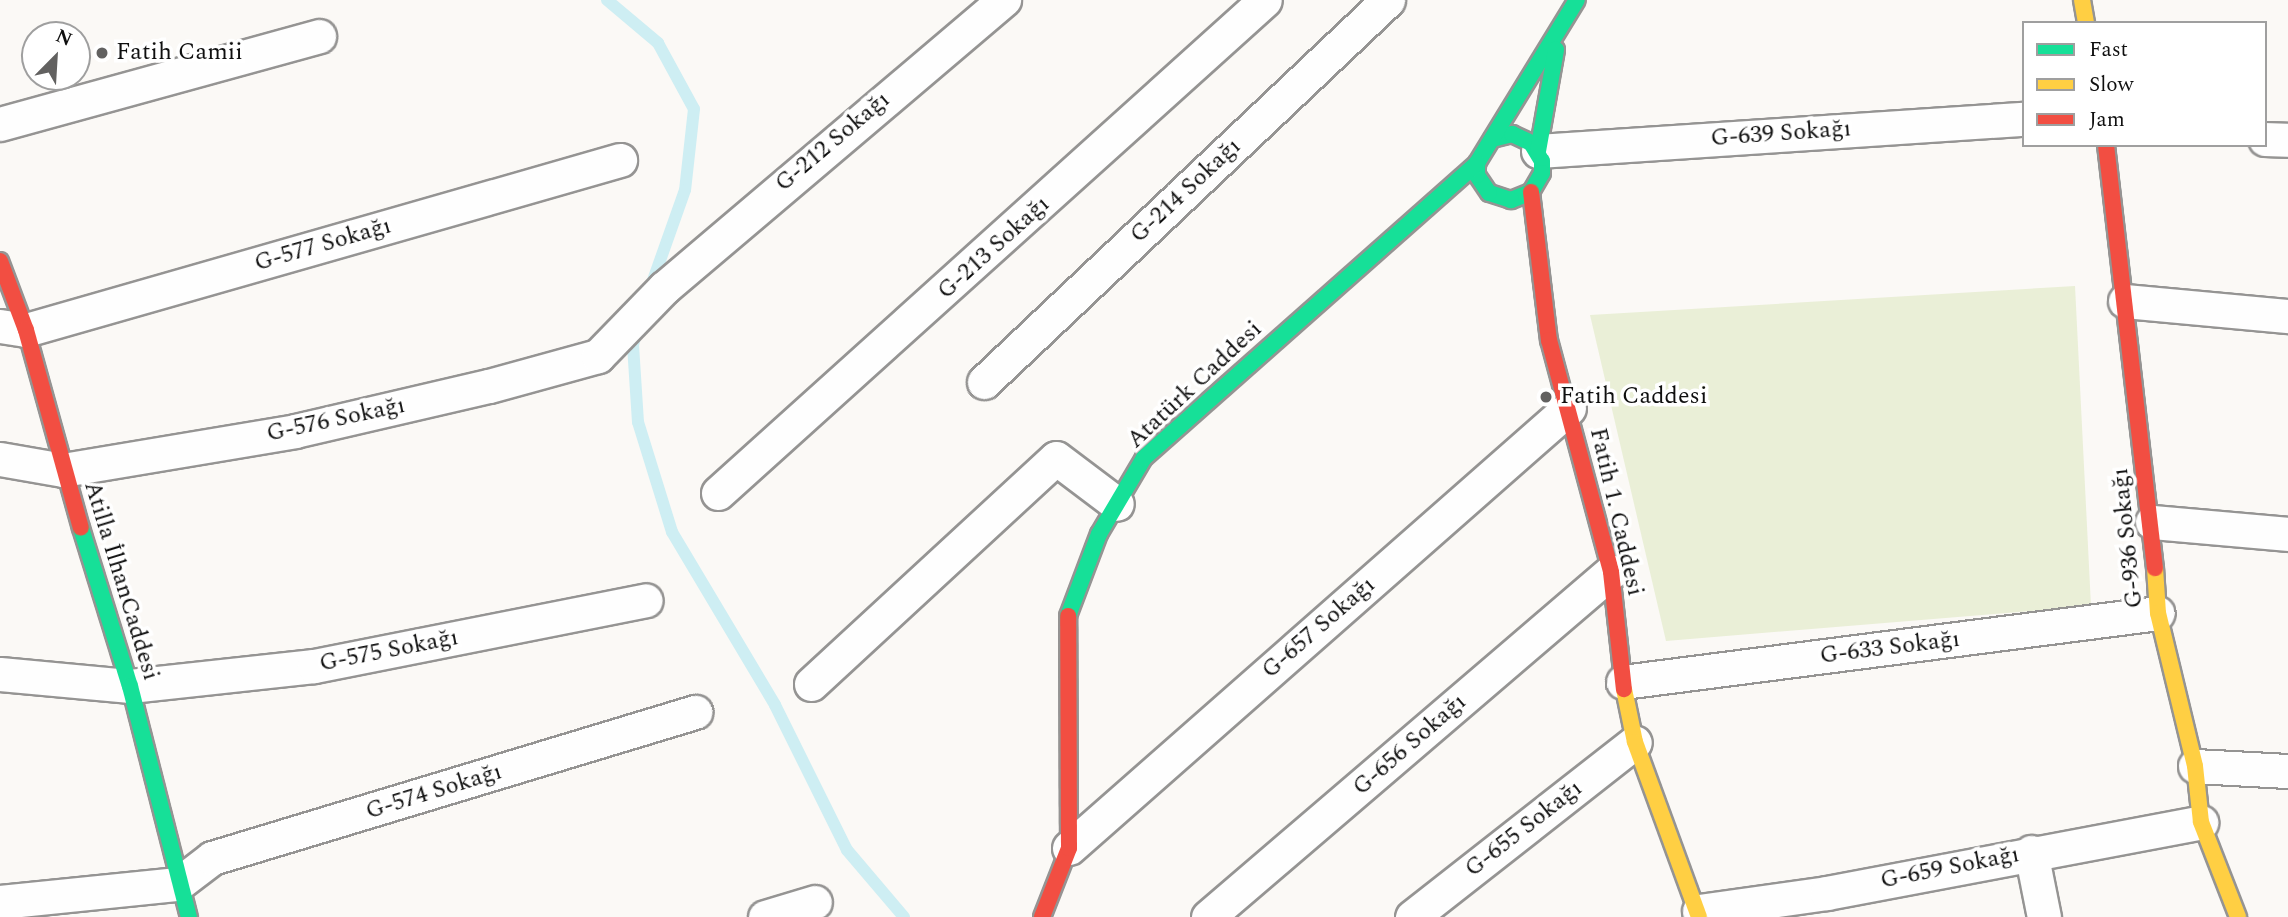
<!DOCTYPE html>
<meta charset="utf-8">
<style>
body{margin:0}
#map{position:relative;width:2288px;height:917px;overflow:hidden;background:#fbf9f6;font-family:Spectral,serif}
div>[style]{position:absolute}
.green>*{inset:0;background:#eaefd7}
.stream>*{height:12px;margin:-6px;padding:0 6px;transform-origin:6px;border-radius:6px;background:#ceeef3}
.roads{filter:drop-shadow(2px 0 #959493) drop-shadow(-2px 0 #959493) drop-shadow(0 2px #959493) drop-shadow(0 -2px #959493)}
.street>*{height:33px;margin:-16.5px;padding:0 16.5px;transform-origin:16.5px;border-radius:16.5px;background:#fefefe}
.fast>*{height:16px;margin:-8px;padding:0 8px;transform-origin:8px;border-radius:8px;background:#16e098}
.slow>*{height:16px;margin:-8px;padding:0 8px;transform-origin:8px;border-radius:8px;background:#ffcf43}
.jam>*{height:16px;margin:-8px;padding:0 8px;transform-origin:8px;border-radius:8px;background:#f24e42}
.dots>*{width:19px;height:19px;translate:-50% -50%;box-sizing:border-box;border:4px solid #fff;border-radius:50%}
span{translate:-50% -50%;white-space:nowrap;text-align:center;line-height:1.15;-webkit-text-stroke:7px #fff;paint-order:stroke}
.poi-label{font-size:24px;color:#0f0f0f}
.left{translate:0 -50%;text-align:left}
.street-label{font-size:24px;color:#0f0f0f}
.legend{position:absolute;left:2022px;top:21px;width:245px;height:126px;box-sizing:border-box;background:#fff;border:2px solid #9f9f9f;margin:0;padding:9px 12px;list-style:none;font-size:21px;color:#0f0f0f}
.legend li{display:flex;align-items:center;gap:14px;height:35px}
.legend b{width:35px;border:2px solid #9f9f9f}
.north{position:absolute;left:21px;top:21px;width:70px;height:70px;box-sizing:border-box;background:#fff;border:2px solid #9f9f9f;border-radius:50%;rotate:24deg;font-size:19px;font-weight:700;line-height:28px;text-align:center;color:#0f0f0f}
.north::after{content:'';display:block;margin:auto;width:24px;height:32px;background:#626160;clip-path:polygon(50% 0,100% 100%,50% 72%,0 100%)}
</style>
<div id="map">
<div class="green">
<div style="clip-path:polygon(2075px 286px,2091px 606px,1666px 641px,1590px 315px)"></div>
</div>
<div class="stream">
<div style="left:607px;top:0;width:67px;rotate:40.1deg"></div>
<div style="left:658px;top:43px;width:75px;rotate:61.4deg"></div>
<div style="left:694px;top:109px;width:81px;rotate:96.3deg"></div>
<div style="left:685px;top:190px;width:105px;rotate:109.5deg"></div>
<div style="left:637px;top:330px;width:16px;rotate:105deg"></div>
<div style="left:633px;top:345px;width:77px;rotate:86.3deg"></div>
<div style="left:638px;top:422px;width:115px;rotate:72.8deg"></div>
<div style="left:672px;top:532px;width:201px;rotate:59.2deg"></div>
<div style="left:775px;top:705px;width:162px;rotate:63.6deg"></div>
<div style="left:847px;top:850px;width:88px;rotate:49.6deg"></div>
</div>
<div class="roads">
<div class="street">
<div style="left:0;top:124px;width:331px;rotate:-15.4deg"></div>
<div style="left:2265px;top:139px;width:23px;rotate:2deg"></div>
<div style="left:1538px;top:151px;width:487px;rotate:-3.8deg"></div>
<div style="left:2125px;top:301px;width:164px;rotate:5.3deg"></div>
<div style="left:0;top:326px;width:26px;rotate:9deg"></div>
<div style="left:26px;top:330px;width:618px;rotate:-15.97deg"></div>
<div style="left:984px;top:382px;width:556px;rotate:-43.4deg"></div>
<div style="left:0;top:459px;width:64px;rotate:9.9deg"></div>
<div style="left:63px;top:470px;width:235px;rotate:-9.5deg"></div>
<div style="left:295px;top:431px;width:199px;rotate:-13.1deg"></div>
<div style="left:489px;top:386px;width:113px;rotate:-15.4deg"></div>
<div style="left:598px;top:356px;width:95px;rotate:-45.9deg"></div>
<div style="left:664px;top:288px;width:446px;rotate:-40.3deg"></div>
<div style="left:718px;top:493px;width:736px;rotate:-42.03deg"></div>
<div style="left:2152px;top:522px;width:137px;rotate:5deg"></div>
<div style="left:0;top:674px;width:131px;rotate:5.3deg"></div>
<div style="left:130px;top:686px;width:185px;rotate:-6.2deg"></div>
<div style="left:314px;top:666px;width:338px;rotate:-11.2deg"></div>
<div style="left:1623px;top:682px;width:539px;rotate:-7.35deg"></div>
<div style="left:811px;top:684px;width:333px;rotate:-42.7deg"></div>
<div style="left:1056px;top:458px;width:76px;rotate:37deg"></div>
<div style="left:2195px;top:766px;width:93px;rotate:3.1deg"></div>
<div style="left:1069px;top:848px;width:666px;rotate:-41.35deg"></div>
<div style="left:2031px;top:852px;width:66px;rotate:78.7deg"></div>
<div style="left:0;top:902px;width:179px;rotate:-5.8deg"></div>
<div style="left:178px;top:884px;width:43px;rotate:-37.4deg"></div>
<div style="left:212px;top:858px;width:505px;rotate:-16.82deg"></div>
<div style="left:1699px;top:911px;width:129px;rotate:-8deg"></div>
<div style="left:1827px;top:893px;width:381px;rotate:-10.7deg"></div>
<div style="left:765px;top:917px;width:52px;rotate:-16.7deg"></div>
<div style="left:1208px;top:917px;width:531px;rotate:-40.57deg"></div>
<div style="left:1412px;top:917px;width:283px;rotate:-38.1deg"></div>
</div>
<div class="fast">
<div style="left:1492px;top:139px;width:21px;rotate:-14deg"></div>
<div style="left:1512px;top:134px;width:21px;rotate:25deg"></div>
<div style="left:1531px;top:143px;width:21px;rotate:59deg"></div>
<div style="left:1542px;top:161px;width:12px;rotate:90deg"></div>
<div style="left:1542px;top:173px;width:22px;rotate:120deg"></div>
<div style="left:1531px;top:192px;width:22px;rotate:158deg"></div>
<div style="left:1511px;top:200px;width:23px;rotate:-162deg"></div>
<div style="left:1489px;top:193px;width:22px;rotate:-124deg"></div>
<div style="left:1477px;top:175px;width:12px;rotate:-90deg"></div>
<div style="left:1477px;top:163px;width:191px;rotate:-58.5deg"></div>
<div style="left:1538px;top:151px;width:103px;rotate:-79.9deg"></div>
<div style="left:81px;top:528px;width:165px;rotate:72.8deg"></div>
<div style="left:130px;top:686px;width:238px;rotate:75.7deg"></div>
<div style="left:1068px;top:616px;width:88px;rotate:-69.3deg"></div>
<div style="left:1099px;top:534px;width:88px;rotate:-59.4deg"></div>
<div style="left:1144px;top:458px;width:445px;rotate:-41.5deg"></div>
</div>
<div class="slow">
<div style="left:2082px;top:0;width:23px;rotate:80deg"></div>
<div style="left:2155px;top:568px;width:45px;rotate:86.2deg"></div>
<div style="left:2158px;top:613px;width:157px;rotate:76.4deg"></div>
<div style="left:2195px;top:766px;width:56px;rotate:83.9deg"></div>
<div style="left:2201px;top:822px;width:102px;rotate:68.7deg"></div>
<div style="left:1624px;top:689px;width:54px;rotate:78.3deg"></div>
<div style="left:1635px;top:742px;width:186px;rotate:69.9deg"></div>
</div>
<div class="jam">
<div style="left:2106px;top:145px;width:426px;rotate:83.4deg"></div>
<div style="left:1531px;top:192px;width:149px;rotate:83.1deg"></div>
<div style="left:1549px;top:340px;width:240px;rotate:75deg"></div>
<div style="left:1611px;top:572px;width:118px;rotate:83.7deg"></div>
<div style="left:0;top:261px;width:74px;rotate:69.4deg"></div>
<div style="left:26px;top:330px;width:205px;rotate:74.5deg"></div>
<div style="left:1042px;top:917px;width:74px;rotate:-68.6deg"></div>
<div style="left:1069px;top:848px;width:232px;rotate:-90.2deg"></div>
</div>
</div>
<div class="dots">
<div style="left:102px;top:53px;background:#626160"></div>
<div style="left:1546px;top:397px;background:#626160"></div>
</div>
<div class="poi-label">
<span class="left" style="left:116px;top:53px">Fatih Camii</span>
<span class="left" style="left:1560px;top:397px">Fatih Caddesi</span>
</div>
<div class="street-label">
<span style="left:1781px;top:134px;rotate:-4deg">G-639 Sokağı</span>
<span style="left:833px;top:142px;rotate:-40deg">G-212 Sokağı</span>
<span style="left:1186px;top:191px;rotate:-43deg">G-214 Sokağı</span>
<span style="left:323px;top:245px;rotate:-16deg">G-577 Sokağı</span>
<span style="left:994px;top:248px;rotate:-42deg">G-213 Sokağı</span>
<span style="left:1195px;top:385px;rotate:-43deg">Atatürk Caddesi</span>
<span style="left:336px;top:420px;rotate:-12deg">G-576 Sokağı</span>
<span style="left:1616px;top:512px;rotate:77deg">Fatih 1. Caddesi</span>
<span style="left:2128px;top:538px;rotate:-96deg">G-936 Sokağı</span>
<span style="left:121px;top:581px;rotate:73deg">Atilla İlhanCaddesi</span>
<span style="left:1319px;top:628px;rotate:-41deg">G-657 Sokağı</span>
<span style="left:1890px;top:648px;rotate:-7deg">G-633 Sokağı</span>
<span style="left:389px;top:651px;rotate:-11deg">G-575 Sokağı</span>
<span style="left:1410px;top:745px;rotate:-41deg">G-656 Sokağı</span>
<span style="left:434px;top:792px;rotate:-17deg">G-574 Sokağı</span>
<span style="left:1524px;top:829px;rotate:-38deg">G-655 Sokağı</span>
<span style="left:1950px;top:868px;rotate:-11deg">G-659 Sokağı</span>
</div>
<ul class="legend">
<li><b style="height:9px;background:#16e098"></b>Fast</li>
<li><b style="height:9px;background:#ffcf43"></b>Slow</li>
<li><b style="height:9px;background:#f24e42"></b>Jam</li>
</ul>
<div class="north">N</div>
</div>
